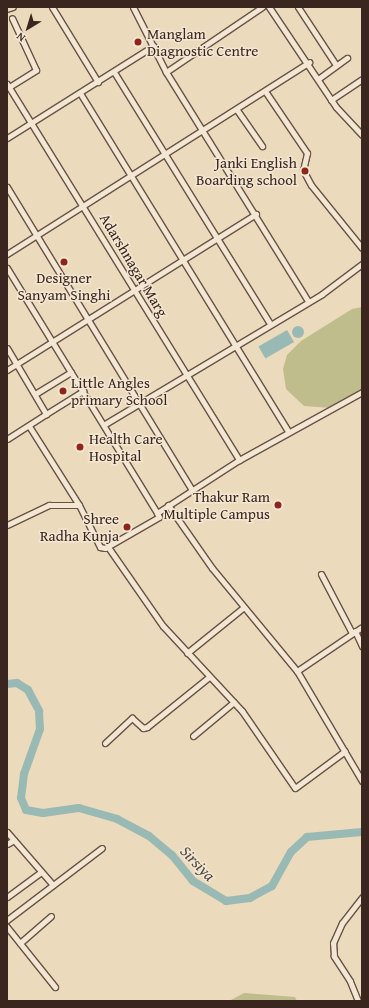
<!DOCTYPE html>
<style>
body{margin:0}
#map{position:relative;width:369px;height:1008px;overflow:hidden;background:#ecdabc;font-family:"Gentium Book Plus",serif}
div>[style]{position:absolute}
.green>*{inset:0;background:#bfbd8c}
.water>*{inset:0;background:#99bab4;transform-origin:0 0}
.round{border-radius:50%}
.river>*{height:8px;margin:-4px;padding:0 4px;transform-origin:4px;border-radius:4px;background:#99bab4}
.roads{filter:drop-shadow(1px 0 #665346) drop-shadow(-1px 0 #665346) drop-shadow(0 1px #665346) drop-shadow(0 -1px #665346)}
.minor>*{height:5px;margin:-2.5px;padding:0 2.5px;transform-origin:2.5px;border-radius:2.5px;background:#f3e7d3}
.major>*{height:6px;margin:-3px;padding:0 3px;transform-origin:3px;border-radius:3px;background:#ecdabc}
.dots>*{width:11px;height:11px;translate:-50% -50%;box-sizing:border-box;border:2px solid #f3e7d3;border-radius:50%}
span{translate:-50% -50%;white-space:nowrap;text-align:center;line-height:1.15;-webkit-text-stroke:3px #f3e7d3;paint-order:stroke}
.poi-label{font-size:15px;color:#3a261e}
.left{translate:0 -50%;text-align:left}
.right{translate:-100% -50%;text-align:right}
.street-label{font-size:15px;color:#3a261e}
.water-label{font-size:16px;color:#524b44;font-style:italic}
.frame{position:absolute;inset:0;border:8px solid #3a261e;pointer-events:none}
.north{position:absolute;left:8px;top:8px;width:40px;height:40px;-webkit-text-stroke:3px #f3e7d3;paint-order:stroke;rotate:218deg;font-size:11px;font-weight:700;line-height:16px;text-align:center;color:#3a261e}
.north::after{content:'';display:block;margin:auto;width:14px;height:18px;background:#3a261e;clip-path:polygon(50% 0,100% 100%,50% 72%,0 100%)}
</style>
<div id="map">
<div class="green">
<div style="clip-path:polygon(362px 307px,362px 390px,331px 408px,304px 406px,286px 389px,283px 369px,287px 355px,301px 341px,352px 309px)"></div>
<div style="clip-path:polygon(244px 993px,295px 997px,297px 1001px,229px 1001px)"></div>
</div>
<div class="water">
<div class="round" style="left:292px;top:326px;width:12px;height:12px"></div>
<div style="left:287px;top:330px;width:14px;height:33px;rotate:60deg"></div>
</div>
<div class="river">
<div style="left:7px;top:684px;width:10px;rotate:-6deg"></div>
<div style="left:17px;top:683px;width:13px;rotate:32deg"></div>
<div style="left:28px;top:690px;width:24px;rotate:62deg"></div>
<div style="left:39px;top:711px;width:18px;rotate:87deg"></div>
<div style="left:40px;top:729px;width:48px;rotate:109.6deg"></div>
<div style="left:24px;top:774px;width:24px;rotate:97deg"></div>
<div style="left:21px;top:798px;width:13px;rotate:67deg"></div>
<div style="left:26px;top:810px;width:17px;rotate:10deg"></div>
<div style="left:43px;top:813px;width:36px;rotate:-8deg"></div>
<div style="left:79px;top:808px;width:40px;rotate:16deg"></div>
<div style="left:117px;top:819px;width:36px;rotate:28deg"></div>
<div style="left:149px;top:836px;width:30px;rotate:40deg"></div>
<div style="left:172px;top:855px;width:33px;rotate:51deg"></div>
<div style="left:193px;top:881px;width:39px;rotate:31deg"></div>
<div style="left:226px;top:901px;width:24px;rotate:-7deg"></div>
<div style="left:250px;top:898px;width:25px;rotate:-29deg"></div>
<div style="left:272px;top:886px;width:39px;rotate:-61deg"></div>
<div style="left:291px;top:852px;width:22px;rotate:-43deg"></div>
<div style="left:307px;top:837px;width:55px;rotate:-5.2deg"></div>
</div>
<div class="roads">
<div class="minor">
<div style="left:52px;top:7px;width:88px;rotate:58.5deg"></div>
<div style="left:133px;top:7px;width:73px;rotate:63.1deg"></div>
<div style="left:166px;top:72px;width:269px;rotate:58.2deg"></div>
<div style="left:269px;top:7px;width:120px;rotate:56.2deg"></div>
<div style="left:336px;top:107px;width:38px;rotate:47deg"></div>
<div style="left:298px;top:7px;width:69px;rotate:56.8deg"></div>
<div style="left:114px;top:72px;width:296px;rotate:58.2deg"></div>
<div style="left:166px;top:72px;width:116px;rotate:-34.1deg"></div>
<div style="left:318px;top:79px;width:36px;rotate:-36deg"></div>
<div style="left:7px;top:84px;width:442px;rotate:58.3deg"></div>
<div style="left:9px;top:87px;width:32px;rotate:-32deg"></div>
<div style="left:36px;top:70px;width:57px;rotate:-114.8deg"></div>
<div style="left:265px;top:91px;width:75px;rotate:55.9deg"></div>
<div style="left:307px;top:153px;width:17px;rotate:103deg"></div>
<div style="left:303px;top:170px;width:17px;rotate:62deg"></div>
<div style="left:311px;top:185px;width:81px;rotate:51deg"></div>
<div style="left:80px;top:93px;width:397px;rotate:58.4deg"></div>
<div style="left:331px;top:100px;width:37px;rotate:-34deg"></div>
<div style="left:237px;top:110px;width:44px;rotate:55.2deg"></div>
<div style="left:7px;top:138px;width:173px;rotate:-32.2deg"></div>
<div style="left:7px;top:187px;width:355px;rotate:58.6deg"></div>
<div style="left:7px;top:254px;width:358px;rotate:-32.4deg"></div>
<div style="left:7px;top:268px;width:287px;rotate:58.5deg"></div>
<div style="left:7px;top:348px;width:77px;rotate:59.4deg"></div>
<div style="left:46px;top:414px;width:46px;rotate:147.3deg"></div>
<div style="left:7px;top:370px;width:294px;rotate:-32.1deg"></div>
<div style="left:35px;top:394px;width:42px;rotate:-31.4deg"></div>
<div style="left:46px;top:414px;width:44px;rotate:-31.9deg"></div>
<div style="left:105px;top:424px;width:253px;rotate:-30.9deg"></div>
<div style="left:322px;top:294px;width:50px;rotate:-36.9deg"></div>
<div style="left:29px;top:426px;width:93px;rotate:57.7deg"></div>
<div style="left:79px;top:505px;width:47px;rotate:63.4deg"></div>
<div style="left:100px;top:547px;width:5px;rotate:11deg"></div>
<div style="left:105px;top:548px;width:62px;rotate:-29.9deg"></div>
<div style="left:159px;top:517px;width:4px;rotate:-117deg"></div>
<div style="left:157px;top:513px;width:98px;rotate:-32.9deg"></div>
<div style="left:239px;top:460px;width:141px;rotate:-28.9deg"></div>
<div style="left:168px;top:505px;width:77px;rotate:55.1deg"></div>
<div style="left:212px;top:568px;width:134px;rotate:50.5deg"></div>
<div style="left:297px;top:671px;width:128px;rotate:59.4deg"></div>
<div style="left:7px;top:525px;width:47px;rotate:-25.5deg"></div>
<div style="left:49px;top:505px;width:30px"></div>
<div style="left:108px;top:547px;width:96px;rotate:55.2deg"></div>
<div style="left:163px;top:626px;width:116px;rotate:47.1deg"></div>
<div style="left:242px;top:711px;width:93px;rotate:55.5deg"></div>
<div style="left:295px;top:788px;width:62px;rotate:-36.5deg"></div>
<div style="left:321px;top:574px;width:67px;rotate:62.3deg"></div>
<div style="left:355px;top:631px;width:17px;rotate:65deg"></div>
<div style="left:187px;top:653px;width:73px;rotate:-38.9deg"></div>
<div style="left:297px;top:671px;width:78px;rotate:-34.1deg"></div>
<div style="left:193px;top:736px;width:53px;rotate:-39.7deg"></div>
<div style="left:105px;top:743px;width:37px;rotate:-43deg"></div>
<div style="left:132px;top:718px;width:15px;rotate:42deg"></div>
<div style="left:143px;top:728px;width:4px;rotate:-14deg"></div>
<div style="left:147px;top:727px;width:80px;rotate:-38.9deg"></div>
<div style="left:7px;top:832px;width:70px;rotate:49deg"></div>
<div style="left:7px;top:844px;width:8px;rotate:-30deg"></div>
<div style="left:7px;top:897px;width:42px;rotate:-36.3deg"></div>
<div style="left:7px;top:920px;width:119px;rotate:-37.2deg"></div>
<div style="left:7px;top:927px;width:77px;rotate:51.3deg"></div>
<div style="left:20px;top:943px;width:41px;rotate:-41.1deg"></div>
<div style="left:358px;top:1001px;width:22px;rotate:-112deg"></div>
<div style="left:350px;top:981px;width:30px;rotate:-123deg"></div>
<div style="left:334px;top:956px;width:13px;rotate:-94deg"></div>
<div style="left:333px;top:943px;width:22px;rotate:-66deg"></div>
<div style="left:342px;top:923px;width:33px;rotate:-52deg"></div>
</div>
<div class="major">
<div style="left:7px;top:9px;width:6px;rotate:-18deg"></div>
</div>
</div>
<div class="dots">
<div style="left:138px;top:42px;background:#8f2418"></div>
<div style="left:305px;top:171px;background:#8f2418"></div>
<div style="left:64px;top:262px;background:#8f2418"></div>
<div style="left:63px;top:391px;background:#8f2418"></div>
<div style="left:80px;top:447px;background:#8f2418"></div>
<div style="left:278px;top:505px;background:#8f2418"></div>
<div style="left:127px;top:527px;background:#8f2418"></div>
</div>
<div class="poi-label">
<span class="left" style="left:147px;top:42px">Manglam<br>Diagnostic Centre</span>
<span class="right" style="left:297px;top:171px">Janki English<br>Boarding school</span>
<span style="left:64px;top:286px">Designer<br>Sanyam Singhi</span>
<span class="left" style="left:71px;top:391px">Little Angles<br>primary School</span>
<span class="left" style="left:89px;top:447px">Health Care<br>Hospital</span>
<span class="right" style="left:270px;top:505px">Thakur Ram<br>Multiple Campus</span>
<span class="right" style="left:119px;top:527px">Shree<br>Radha Kunja</span>
</div>
<div class="street-label">
<span style="left:134px;top:265px;rotate:59deg">Adarshnagar Marg</span>
</div>
<div class="water-label">
<span style="left:198px;top:863px;rotate:46deg">Sirsiya</span>
</div>
<div class="frame"></div>
<div class="north">N</div>
</div>
